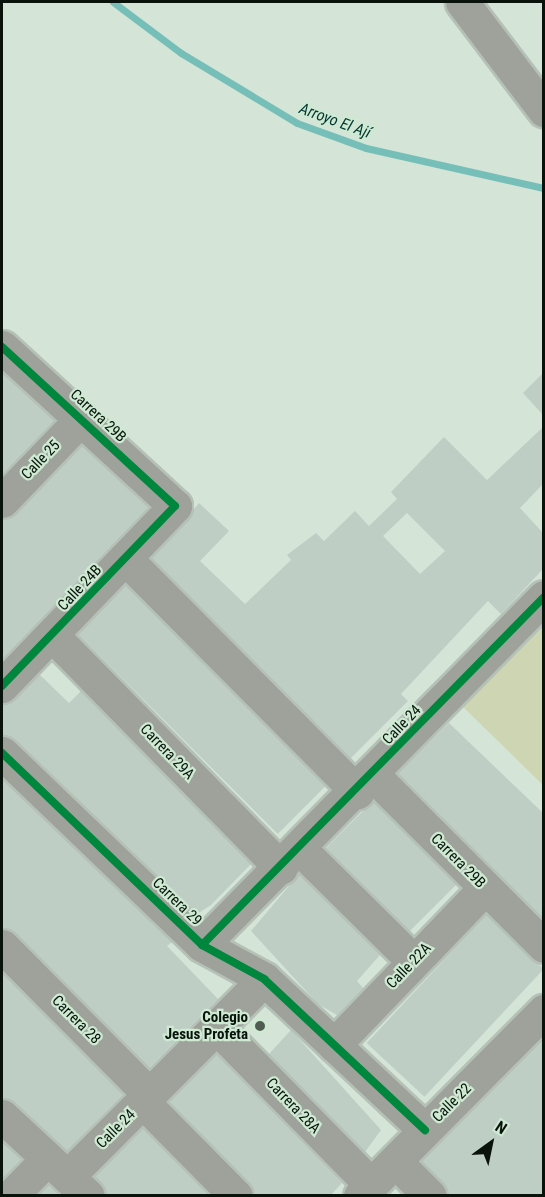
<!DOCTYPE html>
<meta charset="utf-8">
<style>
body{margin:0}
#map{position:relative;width:545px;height:1197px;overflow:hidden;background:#d4e4d6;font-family:"Roboto Condensed",sans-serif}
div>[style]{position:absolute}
.green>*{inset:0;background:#ced5b2}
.stream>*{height:7px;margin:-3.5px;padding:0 3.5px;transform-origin:3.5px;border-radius:3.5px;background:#76bfb9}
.building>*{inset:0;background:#bfcec5;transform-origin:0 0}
.roads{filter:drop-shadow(2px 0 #b5c1b6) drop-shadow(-2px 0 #b5c1b6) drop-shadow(0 2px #b5c1b6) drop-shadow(0 -2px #b5c1b6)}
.minor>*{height:33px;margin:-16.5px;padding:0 16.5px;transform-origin:16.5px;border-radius:16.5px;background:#9ea29b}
.cycleway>*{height:8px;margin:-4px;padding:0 4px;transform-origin:4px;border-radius:4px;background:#00873e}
.dots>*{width:16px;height:16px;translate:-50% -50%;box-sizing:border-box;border:3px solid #ceead2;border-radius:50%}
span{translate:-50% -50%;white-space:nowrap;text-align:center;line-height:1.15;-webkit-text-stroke:4.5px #ceead2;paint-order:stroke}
.street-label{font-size:15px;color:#09130b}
.poi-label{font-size:15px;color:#09130b;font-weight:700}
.right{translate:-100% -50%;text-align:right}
.water-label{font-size:16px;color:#043533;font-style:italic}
.frame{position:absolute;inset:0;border:3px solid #09130b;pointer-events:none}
.north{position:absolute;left:461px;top:1113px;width:60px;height:60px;-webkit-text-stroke:4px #ceead2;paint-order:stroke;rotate:33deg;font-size:16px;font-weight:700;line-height:24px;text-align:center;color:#09130b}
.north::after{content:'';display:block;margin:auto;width:21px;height:27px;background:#09130b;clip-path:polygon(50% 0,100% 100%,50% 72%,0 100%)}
</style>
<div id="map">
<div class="green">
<div style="clip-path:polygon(543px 618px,543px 785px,460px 704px)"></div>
</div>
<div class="stream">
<div style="left:113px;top:2px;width:85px;rotate:36.9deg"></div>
<div style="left:181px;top:53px;width:135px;rotate:31.1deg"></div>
<div style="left:297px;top:123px;width:73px;rotate:19.9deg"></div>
<div style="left:366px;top:148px;width:182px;rotate:12.7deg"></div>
</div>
<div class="building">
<div style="clip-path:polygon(2px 372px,54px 420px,2px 474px)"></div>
<div style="clip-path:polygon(543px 373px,543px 415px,523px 393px)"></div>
<div style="clip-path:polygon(evenodd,543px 427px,543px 484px,520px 508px,543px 533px,543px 569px,501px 614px,488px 601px,401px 694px,408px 701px,350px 759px,151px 558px,199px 503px,229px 531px,200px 561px,245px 604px,291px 560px,287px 555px,316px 533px,324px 541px,355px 511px,369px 526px,397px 499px,391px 492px,444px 437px,487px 480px,543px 427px,407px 513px,445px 551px,420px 574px,383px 536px,407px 513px)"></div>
<div style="clip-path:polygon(81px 446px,148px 507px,2px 659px,2px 519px,16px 514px)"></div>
<div style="left:125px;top:585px;width:284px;height:68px;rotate:45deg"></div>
<div style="clip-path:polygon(39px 674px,69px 703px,81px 691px,251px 864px,211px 905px,197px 914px,15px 739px,2px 735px,2px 704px,16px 699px)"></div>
<div style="clip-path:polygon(449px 723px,543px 813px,543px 919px,398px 773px)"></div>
<div style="clip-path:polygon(2px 779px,172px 942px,167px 946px,218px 999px,149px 1068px,15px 933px,2px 928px)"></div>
<div style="left:373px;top:801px;width:118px;height:66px;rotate:45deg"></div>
<div style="clip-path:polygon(299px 874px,380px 955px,357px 981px,363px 988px,337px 1015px,318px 1004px,251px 931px)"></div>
<div style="left:486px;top:915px;width:79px;height:175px;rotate:43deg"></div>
<div style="clip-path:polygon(2px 972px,123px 1094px,67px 1151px,15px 1102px,2px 1098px)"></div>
<div style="clip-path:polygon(291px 1030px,381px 1130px,365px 1152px,269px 1054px)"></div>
<div style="clip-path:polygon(543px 1038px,543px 1196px,448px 1196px,421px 1161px)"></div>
<div style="clip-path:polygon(216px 1054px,342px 1183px,330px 1196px,254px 1196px,249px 1183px,169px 1101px)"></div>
<div style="clip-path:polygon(142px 1128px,209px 1196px,106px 1196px,94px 1176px)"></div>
<div style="clip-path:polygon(2px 1141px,21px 1159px,2px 1179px)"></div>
<div style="clip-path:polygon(48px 1185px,60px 1196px,38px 1196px)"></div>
</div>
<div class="roads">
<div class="minor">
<div style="left:462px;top:2px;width:136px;rotate:52.8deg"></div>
<div style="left:2px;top:347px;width:235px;rotate:42.6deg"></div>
<div style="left:175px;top:506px;width:250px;rotate:133.9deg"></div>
<div style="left:2px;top:501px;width:114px;rotate:-46.1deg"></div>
<div style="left:125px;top:558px;width:330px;rotate:45.2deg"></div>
<div style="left:53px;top:636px;width:325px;rotate:45.5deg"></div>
<div style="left:2px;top:753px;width:277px;rotate:43.8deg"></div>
<div style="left:202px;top:945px;width:71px;rotate:28.7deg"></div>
<div style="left:264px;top:979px;width:221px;rotate:43.2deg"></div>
<div style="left:373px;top:775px;width:242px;rotate:45deg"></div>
<div style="left:300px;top:849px;width:159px;rotate:44.7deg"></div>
<div style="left:202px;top:945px;width:488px;rotate:-45.5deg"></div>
<div style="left:2px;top:946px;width:210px;rotate:45.2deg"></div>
<div style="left:216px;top:1027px;width:221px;rotate:45.5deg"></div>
<div style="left:334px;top:1045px;width:218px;rotate:-46.1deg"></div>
<div style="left:143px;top:1102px;width:132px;rotate:45.3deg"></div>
<div style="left:2px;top:1116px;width:117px;rotate:42.9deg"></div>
<div style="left:395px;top:1161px;width:49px;rotate:45deg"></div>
<div style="left:68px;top:1176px;width:278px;rotate:-45.1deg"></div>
<div style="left:11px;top:1196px;width:50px;rotate:-45.8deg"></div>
<div style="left:360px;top:1196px;width:261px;rotate:-45.2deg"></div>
</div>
</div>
<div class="cycleway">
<div style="left:2px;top:347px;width:235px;rotate:42.6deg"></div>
<div style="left:175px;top:506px;width:250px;rotate:133.9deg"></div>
<div style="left:2px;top:753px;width:277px;rotate:43.8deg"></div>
<div style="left:202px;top:945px;width:71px;rotate:28.7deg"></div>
<div style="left:264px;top:979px;width:221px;rotate:43.2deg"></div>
<div style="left:202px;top:945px;width:488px;rotate:-45.5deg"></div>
</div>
<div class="dots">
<div style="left:260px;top:1026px;background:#505c52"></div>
</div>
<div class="street-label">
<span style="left:98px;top:416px;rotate:43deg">Carrera 29B</span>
<span style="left:41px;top:460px;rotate:-46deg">Calle 25</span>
<span style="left:80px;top:588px;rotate:-47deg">Calle 24B</span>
<span style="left:402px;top:725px;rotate:-46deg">Calle 24</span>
<span style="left:167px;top:752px;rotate:46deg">Carrera 29A</span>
<span style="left:458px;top:861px;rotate:45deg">Carrera 29B</span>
<span style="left:177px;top:902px;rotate:44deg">Carrera 29</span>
<span style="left:409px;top:966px;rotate:-46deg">Calle 22A</span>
<span style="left:76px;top:1020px;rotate:45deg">Carrera 28</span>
<span style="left:452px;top:1103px;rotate:-45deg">Calle 22</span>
<span style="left:293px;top:1106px;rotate:46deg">Carrera 28A</span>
<span style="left:116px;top:1129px;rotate:-45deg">Calle 24</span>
</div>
<div class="poi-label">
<span class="right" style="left:248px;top:1026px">Colegio<br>Jesus Profeta</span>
</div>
<div class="water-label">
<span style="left:335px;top:121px;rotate:20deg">Arroyo El Ají</span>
</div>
<div class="frame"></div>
<div class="north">N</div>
</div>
